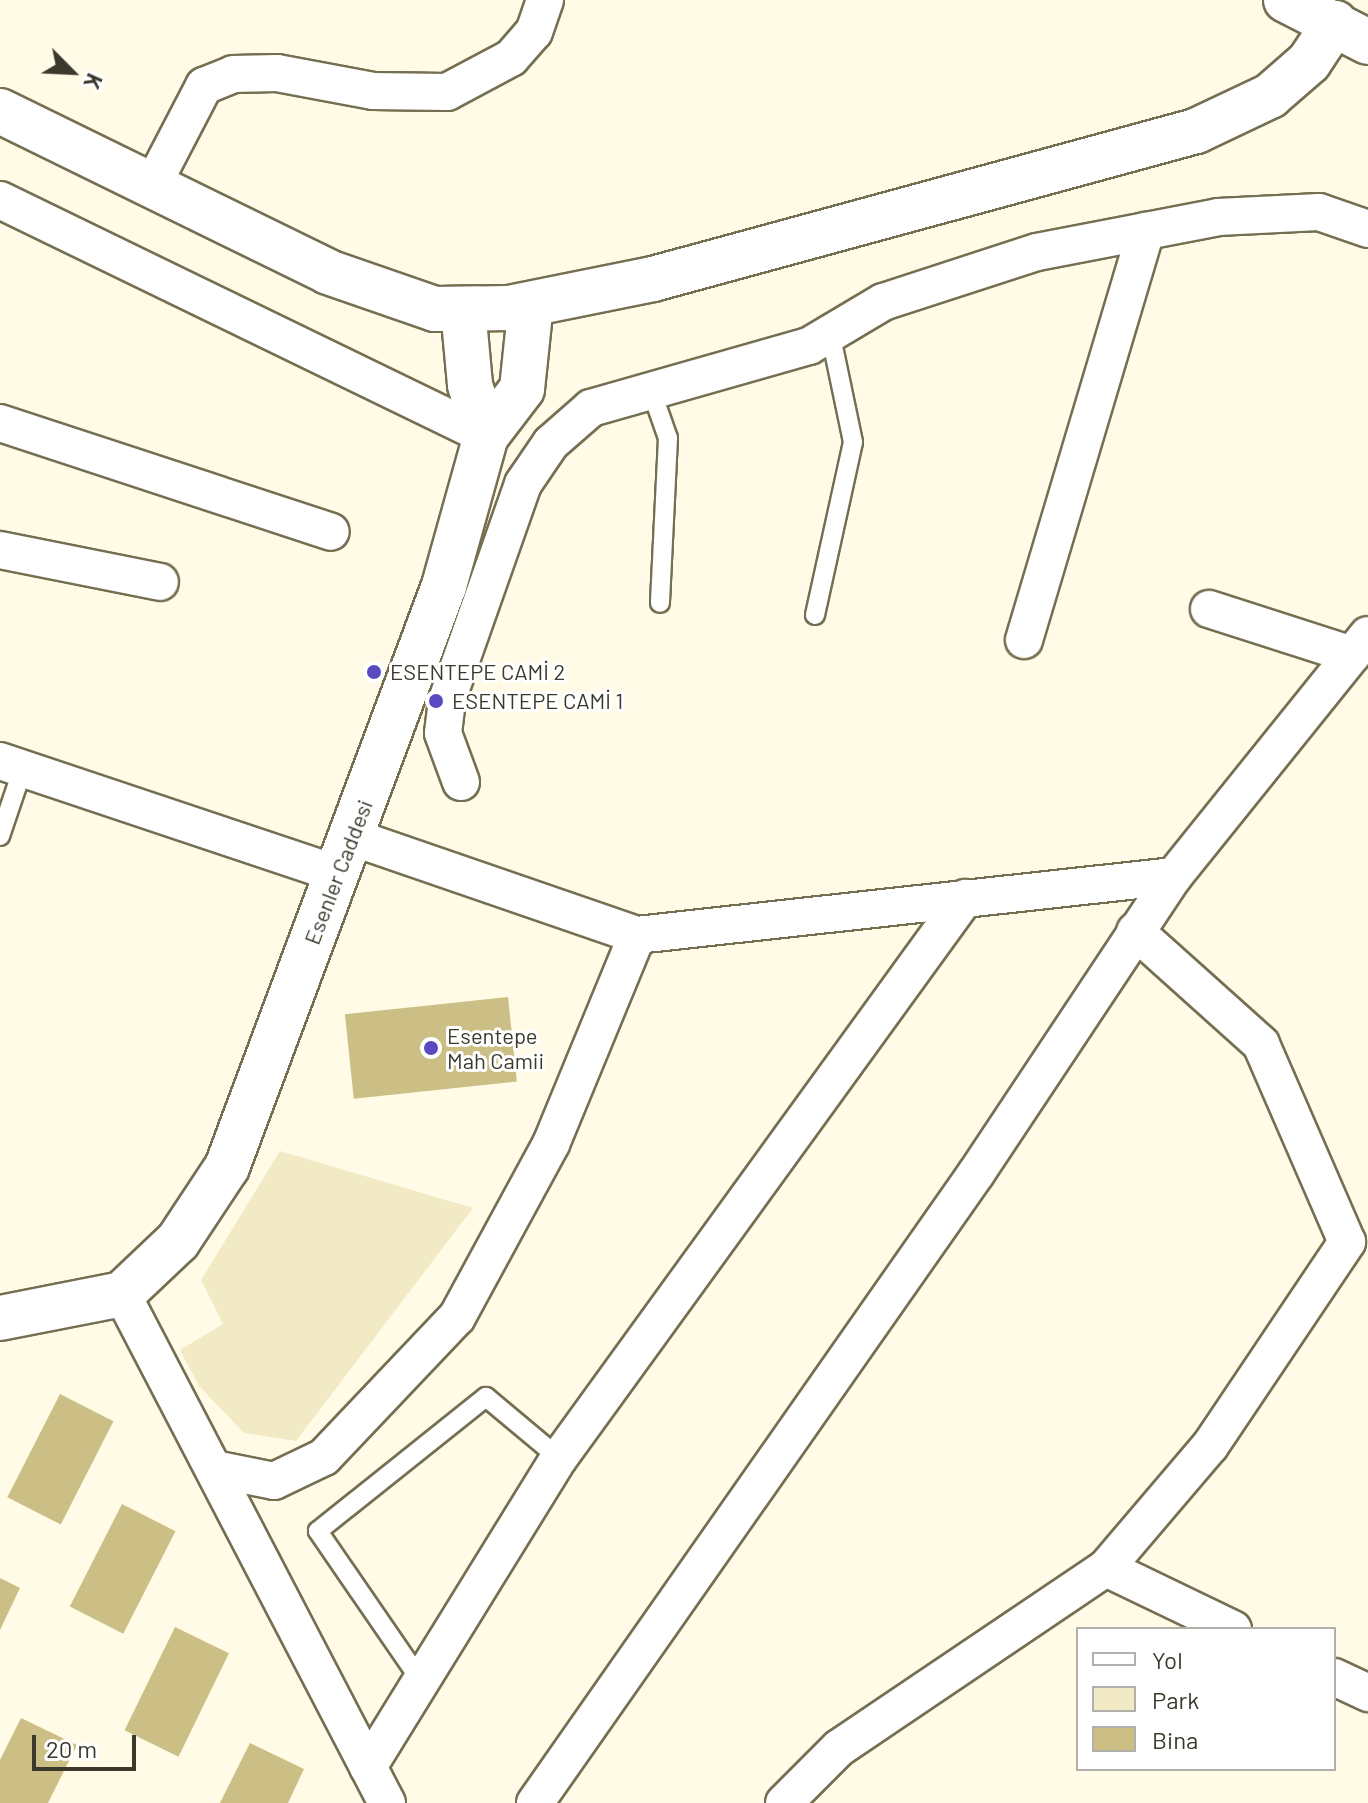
<!DOCTYPE html>
<meta charset="utf-8">
<style>
body{margin:0}
#map{position:relative;width:1368px;height:1803px;overflow:hidden;background:#fffbe7;font-family:Barlow,sans-serif}
div>[style]{position:absolute}
.green>*{inset:0;background:#f2eac5}
.building>*{inset:0;background:#cbbf85;transform-origin:0 0}
.roads{filter:drop-shadow(2px 0 #756f52) drop-shadow(-2px 0 #756f52) drop-shadow(0 2px #756f52) drop-shadow(0 -2px #756f52)}
.service>*{height:18px;margin:-9px;padding:0 9px;transform-origin:9px;border-radius:9px;background:#fff}
.minor>*{height:36px;margin:-18px;padding:0 18px;transform-origin:18px;border-radius:18px;background:#fff}
.tertiary>*{height:44px;margin:-22px;padding:0 22px;transform-origin:22px;border-radius:22px;background:#fff}
.trunk>*{height:44px;margin:-22px;padding:0 22px;transform-origin:22px;border-radius:22px;background:#fff}
.dots>*{width:22px;height:22px;translate:-50% -50%;box-sizing:border-box;border:4px solid #fff;border-radius:50%}
span{translate:-50% -50%;white-space:nowrap;text-align:center;line-height:1.15;-webkit-text-stroke:6px #fff;paint-order:stroke}
.poi-label{font-size:22px;color:#3b392c}
.left{translate:0 -50%;text-align:left}
.street-label{font-size:22px;color:#3b392c}
.legend{position:absolute;left:1076px;top:1627px;width:260px;height:144px;box-sizing:border-box;background:#fff;border:2px solid #b1b0ab;margin:0;padding:10px 14px;list-style:none;font-size:24px;color:#3b392c}
.legend li{display:flex;align-items:center;gap:16px;height:40px}
.legend b{width:40px;border:2px solid #b1b0ab}
.north{position:absolute;left:32px;top:32px;width:80px;height:80px;-webkit-text-stroke:6px #fff;paint-order:stroke;rotate:114deg;font-size:22px;font-weight:700;line-height:32px;text-align:center;color:#3b392c}
.north::after{content:'';display:block;margin:auto;width:28px;height:36px;background:#3b392c;clip-path:polygon(50% 0,100% 100%,50% 72%,0 100%)}
.scale{position:absolute;left:32px;top:1735px;width:104px;height:36px;box-sizing:border-box;border:4px solid #3b392c;border-top:0;padding-left:10px;font-size:24px;line-height:28px;white-space:nowrap;color:#3b392c;-webkit-text-stroke:6px #fff;paint-order:stroke}
</style>
<div id="map">
<div class="green">
<div style="clip-path:polygon(280px 1151px,473px 1208px,296px 1441px,244px 1433px,199px 1386px,180px 1350px,223px 1324px,201px 1280px)"></div>
</div>
<div class="building">
<div style="left:508px;top:997px;width:85px;height:164px;rotate:84deg"></div>
<div style="left:60px;top:1394px;width:60px;height:116px;rotate:27deg"></div>
<div style="left:122px;top:1504px;width:60px;height:115px;rotate:27deg"></div>
<div style="clip-path:polygon(0 1578px,20px 1588px,0 1630px)"></div>
<div style="left:175px;top:1627px;width:60px;height:115px;rotate:26deg"></div>
<div style="clip-path:polygon(21px 1718px,77px 1745px,48px 1803px,0 1803px,0 1760px)"></div>
<div style="clip-path:polygon(250px 1743px,304px 1769px,288px 1803px,220px 1803px)"></div>
</div>
<div class="roads">
<div class="service">
<div style="left:650px;top:387px;width:54px;rotate:70.6deg"></div>
<div style="left:668px;top:438px;width:165px;rotate:92.8deg"></div>
<div style="left:815px;top:615px;width:177px;rotate:-77.6deg"></div>
<div style="left:853px;top:442px;width:107px;rotate:-101.8deg"></div>
<div style="left:0;top:836px;width:72px;rotate:-71.3deg"></div>
<div style="left:421px;top:1681px;width:182px;rotate:-124.5deg"></div>
<div style="left:318px;top:1531px;width:215px;rotate:-38.6deg"></div>
<div style="left:486px;top:1397px;width:95px;rotate:39.9deg"></div>
</div>
<div class="minor">
<div style="left:152px;top:186px;width:113px;rotate:-62.5deg"></div>
<div style="left:204px;top:86px;width:31px;rotate:-22deg"></div>
<div style="left:233px;top:74px;width:44px;rotate:-1.3deg"></div>
<div style="left:277px;top:73px;width:98px;rotate:10.6deg"></div>
<div style="left:373px;top:91px;width:74px;rotate:0.8deg"></div>
<div style="left:447px;top:92px;width:72px;rotate:-28deg"></div>
<div style="left:511px;top:58px;width:35px;rotate:-49deg"></div>
<div style="left:534px;top:32px;width:34px;rotate:-71deg"></div>
<div style="left:0;top:200px;width:540px;rotate:25.9deg"></div>
<div style="left:0;top:423px;width:348px;rotate:18.2deg"></div>
<div style="left:0;top:550px;width:163px;rotate:11.3deg"></div>
<div style="left:1209px;top:609px;width:150px;rotate:17.8deg"></div>
<div style="left:1024px;top:640px;width:427px;rotate:-73.4deg"></div>
<div style="left:0;top:761px;width:356px;rotate:18.5deg"></div>
<div style="left:461px;top:782px;width:52px;rotate:-110.2deg"></div>
<div style="left:443px;top:733px;width:33px;rotate:-83deg"></div>
<div style="left:447px;top:700px;width:229px;rotate:-70.6deg"></div>
<div style="left:523px;top:484px;width:50px;rotate:-55.7deg"></div>
<div style="left:551px;top:443px;width:53px;rotate:-41.2deg"></div>
<div style="left:591px;top:408px;width:227px;rotate:-15.9deg"></div>
<div style="left:809px;top:346px;width:86px;rotate:-30.7deg"></div>
<div style="left:883px;top:302px;width:162px;rotate:-18deg"></div>
<div style="left:1037px;top:252px;width:184px;rotate:-10.9deg"></div>
<div style="left:1218px;top:217px;width:101px;rotate:-2.8deg"></div>
<div style="left:1319px;top:212px;width:52px;rotate:19.1deg"></div>
<div style="left:352px;top:837px;width:301px;rotate:19deg"></div>
<div style="left:637px;top:935px;width:540px;rotate:-6.27deg"></div>
<div style="left:122px;top:1294px;width:574px;rotate:62.5deg"></div>
<div style="left:214px;top:1469px;width:61px;rotate:11.3deg"></div>
<div style="left:274px;top:1481px;width:55px;rotate:-25.6deg"></div>
<div style="left:324px;top:1457px;width:193px;rotate:-46.5deg"></div>
<div style="left:457px;top:1317px;width:197px;rotate:-61.5deg"></div>
<div style="left:551px;top:1144px;width:226px;rotate:-67.6deg"></div>
<div style="left:1106px;top:1568px;width:141px;rotate:25.7deg"></div>
<div style="left:1334px;top:1677px;width:38px;rotate:25deg"></div>
<div style="left:368px;top:1767px;width:363px;rotate:-58.3deg"></div>
<div style="left:559px;top:1458px;width:692px;rotate:-54.06deg"></div>
<div style="left:535px;top:1803px;width:770px;rotate:-54.99deg"></div>
<div style="left:977px;top:1172px;width:356px;rotate:-56.4deg"></div>
<div style="left:1174px;top:876px;width:309px;rotate:-51.2deg"></div>
<div style="left:784px;top:1803px;width:78px;rotate:-45deg"></div>
<div style="left:839px;top:1748px;width:322px;rotate:-34deg"></div>
<div style="left:1106px;top:1568px;width:160px;rotate:-49.6deg"></div>
<div style="left:1210px;top:1446px;width:246px;rotate:-56.1deg"></div>
<div style="left:1347px;top:1242px;width:216px;rotate:-113.5deg"></div>
<div style="left:1261px;top:1044px;width:169px;rotate:-138.1deg"></div>
</div>
<div class="tertiary">
<div style="left:0;top:111px;width:365px;rotate:26.1deg"></div>
<div style="left:328px;top:272px;width:113px;rotate:19.1deg"></div>
<div style="left:435px;top:309px;width:74px;rotate:-0.8deg"></div>
<div style="left:509px;top:308px;width:147px;rotate:-11.4deg"></div>
<div style="left:653px;top:279px;width:563px;rotate:-15.25deg"></div>
<div style="left:1196px;top:131px;width:82px;rotate:-25.3deg"></div>
<div style="left:1270px;top:96px;width:52px;rotate:-41.1deg"></div>
<div style="left:1309px;top:62px;width:47px;rotate:-56.3deg"></div>
<div style="left:463px;top:309px;width:76px;rotate:84.7deg"></div>
<div style="left:470px;top:385px;width:53px;rotate:72.6deg"></div>
<div style="left:0;top:1318px;width:124px;rotate:-11.1deg"></div>
<div style="left:122px;top:1294px;width:77px;rotate:-43.4deg"></div>
<div style="left:178px;top:1241px;width:89px;rotate:-56.5deg"></div>
<div style="left:227px;top:1167px;width:620px;rotate:-69.52deg"></div>
<div style="left:444px;top:586px;width:156px;rotate:-74.4deg"></div>
<div style="left:486px;top:436px;width:59px;rotate:-52.5deg"></div>
<div style="left:522px;top:389px;width:85px;rotate:-84deg"></div>
</div>
<div class="trunk">
<div style="left:1286px;top:0;width:92px;rotate:27.1deg"></div>
</div>
</div>
<div class="dots">
<div style="left:374px;top:672px;background:#5a4ac2"></div>
<div style="left:436px;top:701px;background:#5a4ac2"></div>
<div style="left:431px;top:1048px;background:#5a4ac2"></div>
</div>
<div class="poi-label">
<span class="left" style="left:390px;top:672px">ESENTEPE CAMİ 2</span>
<span class="left" style="left:452px;top:701px">ESENTEPE CAMİ 1</span>
<span class="left" style="left:447px;top:1048px">Esentepe<br>Mah Camii</span>
</div>
<div class="street-label">
<span style="left:338px;top:872px;rotate:-69deg">Esenler Caddesi</span>
</div>
<ul class="legend">
<li><b style="height:10px;background:#fff"></b>Yol</li>
<li><b style="height:22px;background:#f2eac5"></b>Park</li>
<li><b style="height:22px;background:#cbbf85"></b>Bina</li>
</ul>
<div class="north">K</div>
<div class="scale">20 m</div>
</div>
